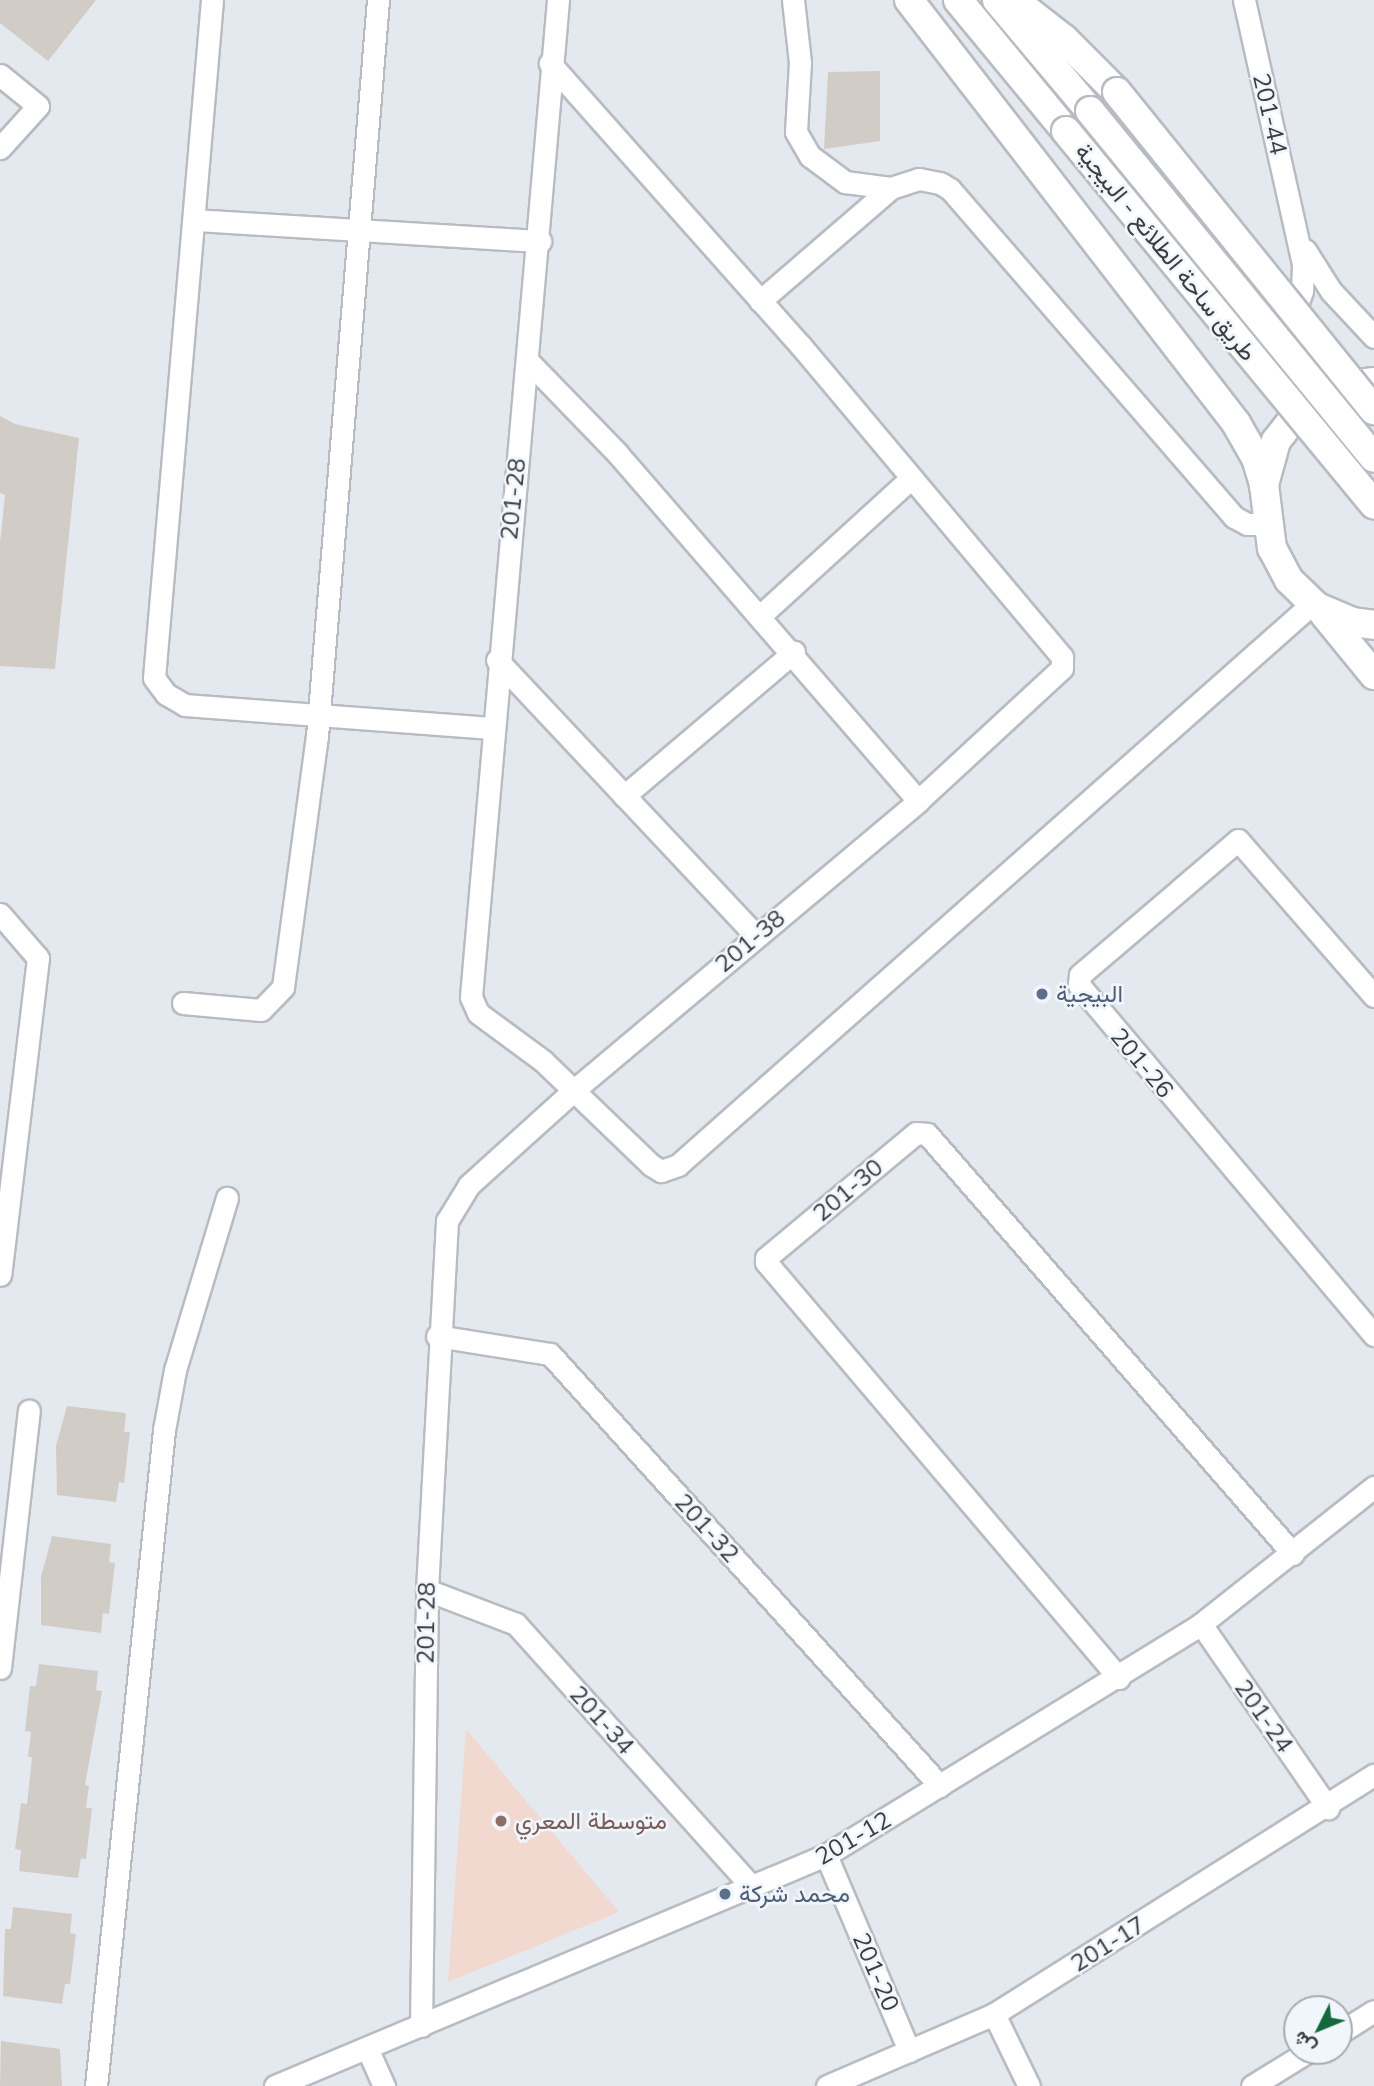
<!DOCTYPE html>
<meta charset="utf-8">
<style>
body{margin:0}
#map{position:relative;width:1374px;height:2086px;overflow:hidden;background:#e4e9ef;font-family:Mulish,Vazirmatn,sans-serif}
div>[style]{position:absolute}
.education>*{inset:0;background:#f1d9cf}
.building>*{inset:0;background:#d2ccc7}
.roads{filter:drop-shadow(2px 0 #b8bcc2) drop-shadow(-2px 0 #b8bcc2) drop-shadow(0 2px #b8bcc2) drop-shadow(0 -2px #b8bcc2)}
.minor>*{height:21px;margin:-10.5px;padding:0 10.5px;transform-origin:10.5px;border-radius:10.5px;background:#fff}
.major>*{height:28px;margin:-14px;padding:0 14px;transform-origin:14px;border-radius:14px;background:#fff}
.bridges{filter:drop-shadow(2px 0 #b8bcc2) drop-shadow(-2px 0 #b8bcc2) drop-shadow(0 2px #b8bcc2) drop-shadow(0 -2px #b8bcc2)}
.major-bridge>*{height:28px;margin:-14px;padding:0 14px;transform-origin:14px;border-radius:14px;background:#fff}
.dots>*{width:19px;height:19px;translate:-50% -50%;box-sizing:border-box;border:4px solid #f1f6fd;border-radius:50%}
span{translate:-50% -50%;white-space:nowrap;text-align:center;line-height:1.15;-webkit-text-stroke:5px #f1f6fd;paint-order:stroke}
.street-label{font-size:24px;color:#3b3d3f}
.service-label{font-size:24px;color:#4e5e75}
.left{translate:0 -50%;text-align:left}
.education-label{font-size:24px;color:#785e54}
.north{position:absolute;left:1283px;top:1995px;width:70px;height:70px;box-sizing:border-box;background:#f1f6fd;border:2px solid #a8acb1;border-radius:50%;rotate:227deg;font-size:19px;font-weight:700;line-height:28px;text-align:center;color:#3b3d3f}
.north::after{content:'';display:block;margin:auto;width:24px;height:32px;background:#13693b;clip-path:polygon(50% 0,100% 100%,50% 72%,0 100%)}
</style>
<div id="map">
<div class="education">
<div style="clip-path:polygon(466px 1729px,619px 1912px,448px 1982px)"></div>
</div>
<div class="building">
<div style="clip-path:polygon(0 0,96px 0,48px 61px,0 23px)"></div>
<div style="clip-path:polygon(880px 71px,880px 141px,824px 149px,828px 72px)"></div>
<div style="clip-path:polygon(0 416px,15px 424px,79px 438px,55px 669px,0 666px,0 543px,5px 495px,0 493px)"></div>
<div style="clip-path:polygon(67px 1406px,126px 1413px,124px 1432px,130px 1432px,124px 1483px,119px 1482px,116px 1502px,57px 1495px,56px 1446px)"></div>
<div style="clip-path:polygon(52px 1536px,111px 1544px,109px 1562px,115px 1563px,109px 1614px,103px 1613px,101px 1633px,41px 1625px,41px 1577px)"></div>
<div style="clip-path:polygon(39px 1664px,98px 1671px,96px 1690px,102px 1691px,85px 1785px,89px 1786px,86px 1808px,92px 1808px,86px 1859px,81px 1858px,78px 1878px,19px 1871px,21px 1850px,15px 1849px,21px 1803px,27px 1804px,32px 1757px,28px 1757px,31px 1732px,25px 1731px,30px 1686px,36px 1686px)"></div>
<div style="clip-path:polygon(13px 1907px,72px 1914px,70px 1933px,76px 1934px,70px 1984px,65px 1984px,62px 2004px,3px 1996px,5px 1929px,11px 1929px)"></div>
<div style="clip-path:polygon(1px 2041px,60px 2049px,62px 2086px,0 2086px)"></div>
</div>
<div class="roads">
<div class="minor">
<div style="left:212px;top:0;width:680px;rotate:94.89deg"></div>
<div style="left:154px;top:678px;width:20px;rotate:53deg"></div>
<div style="left:166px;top:694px;width:22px;rotate:30deg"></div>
<div style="left:185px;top:705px;width:307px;rotate:4.3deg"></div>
<div style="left:558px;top:0;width:1001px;rotate:94.99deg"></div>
<div style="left:471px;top:997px;width:17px;rotate:66deg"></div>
<div style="left:478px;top:1013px;width:81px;rotate:36.4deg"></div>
<div style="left:543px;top:1061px;width:150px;rotate:43.9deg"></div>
<div style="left:651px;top:1165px;width:12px;rotate:31deg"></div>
<div style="left:661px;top:1171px;width:18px;rotate:-19deg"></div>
<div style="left:678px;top:1165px;width:848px;rotate:-41.51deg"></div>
<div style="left:793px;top:0;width:62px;rotate:83.6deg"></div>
<div style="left:800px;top:62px;width:70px;rotate:93.3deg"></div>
<div style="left:796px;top:132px;width:28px;rotate:60deg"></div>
<div style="left:810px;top:156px;width:44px;rotate:36.6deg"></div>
<div style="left:845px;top:182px;width:46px;rotate:7.4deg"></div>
<div style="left:1244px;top:0;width:271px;rotate:77.4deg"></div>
<div style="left:1303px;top:264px;width:27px;rotate:92deg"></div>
<div style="left:1302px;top:291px;width:37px;rotate:110deg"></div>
<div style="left:1289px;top:326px;width:33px;rotate:67deg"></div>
<div style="left:0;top:75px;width:49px;rotate:39.2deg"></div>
<div style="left:38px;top:106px;width:57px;rotate:132.1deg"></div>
<div style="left:195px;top:220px;width:346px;rotate:3.5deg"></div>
<div style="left:1305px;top:250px;width:49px;rotate:57.6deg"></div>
<div style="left:1331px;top:291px;width:63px;rotate:46.9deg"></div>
<div style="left:760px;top:301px;width:173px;rotate:-40.8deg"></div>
<div style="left:891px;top:188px;width:29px;rotate:-18deg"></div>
<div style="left:919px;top:179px;width:21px;rotate:11deg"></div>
<div style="left:940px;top:183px;width:12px;rotate:31deg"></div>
<div style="left:950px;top:189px;width:434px;rotate:49.1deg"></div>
<div style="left:1234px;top:517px;width:15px;rotate:28deg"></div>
<div style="left:1247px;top:524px;width:19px"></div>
<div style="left:527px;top:360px;width:129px;rotate:45.9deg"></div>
<div style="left:617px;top:453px;width:460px;rotate:49.1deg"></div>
<div style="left:761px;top:615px;width:200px;rotate:-42.4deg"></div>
<div style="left:497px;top:660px;width:378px;rotate:46.8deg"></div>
<div style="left:624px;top:796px;width:223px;rotate:-40.3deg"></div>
<div style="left:0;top:914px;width:58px;rotate:49.2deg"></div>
<div style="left:38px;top:958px;width:319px;rotate:96.8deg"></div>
<div style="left:1374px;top:996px;width:207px;rotate:-131.1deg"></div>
<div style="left:1238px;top:840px;width:208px;rotate:139.5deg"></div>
<div style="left:1080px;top:975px;width:10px;rotate:96deg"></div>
<div style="left:1079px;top:985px;width:458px;rotate:49.9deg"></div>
<div style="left:183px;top:1003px;width:78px;rotate:5.1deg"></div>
<div style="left:261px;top:1010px;width:32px;rotate:-46deg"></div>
<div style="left:283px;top:987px;width:253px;rotate:-82.3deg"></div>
<div style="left:317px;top:736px;width:739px;rotate:-85.26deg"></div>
<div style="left:437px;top:1336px;width:114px;rotate:9.1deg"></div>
<div style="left:550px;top:1354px;width:582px;rotate:47.92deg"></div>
<div style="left:427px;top:1590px;width:95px;rotate:20.9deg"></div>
<div style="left:516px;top:1624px;width:355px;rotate:48.1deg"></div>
<div style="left:1201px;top:1624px;width:224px;rotate:55.4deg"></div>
<div style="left:0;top:1668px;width:259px;rotate:-83.6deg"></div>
<div style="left:1119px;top:1678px;width:546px;rotate:-130.32deg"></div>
<div style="left:766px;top:1262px;width:4px;rotate:-90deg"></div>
<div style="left:766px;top:1258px;width:195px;rotate:-39.8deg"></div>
<div style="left:916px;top:1133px;width:11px;rotate:5deg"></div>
<div style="left:927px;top:1134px;width:557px;rotate:48.93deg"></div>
<div style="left:826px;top:1855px;width:213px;rotate:67deg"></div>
<div style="left:994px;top:2014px;width:80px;rotate:64.1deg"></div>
<div style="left:421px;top:2026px;width:436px;rotate:-89.2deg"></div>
<div style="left:427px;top:1590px;width:370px;rotate:-86.9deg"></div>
<div style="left:447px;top:1221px;width:42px;rotate:-58.6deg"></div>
<div style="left:469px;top:1185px;width:140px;rotate:-42.1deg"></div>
<div style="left:573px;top:1091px;width:451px;rotate:-40deg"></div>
<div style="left:918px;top:801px;width:196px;rotate:-42.7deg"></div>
<div style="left:1062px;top:668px;width:11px;rotate:-90deg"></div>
<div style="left:1062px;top:657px;width:407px;rotate:-130deg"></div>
<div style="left:800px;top:345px;width:377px;rotate:-131.6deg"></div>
<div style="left:1339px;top:2033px;width:41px;rotate:-32.2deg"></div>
<div style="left:367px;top:2048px;width:42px;rotate:65.9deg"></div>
<div style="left:96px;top:2086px;width:660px;rotate:-84.08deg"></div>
<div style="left:164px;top:1430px;width:61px;rotate:-79.6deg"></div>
<div style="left:175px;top:1370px;width:180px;rotate:-73.2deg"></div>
<div style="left:275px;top:2086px;width:597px;rotate:-22.75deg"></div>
<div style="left:826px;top:1855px;width:440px;rotate:-31.6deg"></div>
<div style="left:1201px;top:1624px;width:221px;rotate:-38.4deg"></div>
<div style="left:827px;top:2086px;width:182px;rotate:-23.3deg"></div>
<div style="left:994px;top:2014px;width:449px;rotate:-32.2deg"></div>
<div style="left:1252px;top:2086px;width:67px;rotate:-31.6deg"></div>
</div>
<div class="major">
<div style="left:909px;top:0;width:535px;rotate:52.29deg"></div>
<div style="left:1236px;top:423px;width:40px;rotate:60.3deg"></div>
<div style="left:1256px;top:458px;width:28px;rotate:73deg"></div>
<div style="left:958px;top:0;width:170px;rotate:50.5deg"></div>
<div style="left:997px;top:0;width:145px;rotate:50deg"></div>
<div style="left:1014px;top:0;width:63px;rotate:38deg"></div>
<div style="left:1064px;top:39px;width:75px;rotate:45deg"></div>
<div style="left:1374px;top:382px;width:33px;rotate:173deg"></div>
<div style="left:1341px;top:386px;width:52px;rotate:147.5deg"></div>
<div style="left:1297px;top:414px;width:34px;rotate:128deg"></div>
<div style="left:1276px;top:441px;width:46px;rotate:105.3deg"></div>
<div style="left:1264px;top:485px;width:64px;rotate:82.8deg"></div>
<div style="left:1272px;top:548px;width:36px;rotate:62deg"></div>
<div style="left:1289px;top:580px;width:39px;rotate:44deg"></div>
<div style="left:1317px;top:607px;width:39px;rotate:23deg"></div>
<div style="left:1353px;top:622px;width:21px;rotate:8deg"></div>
<div style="left:1324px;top:614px;width:79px;rotate:50.7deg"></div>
</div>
</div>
<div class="bridges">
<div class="major-bridge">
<div style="left:1117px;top:92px;width:409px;rotate:51.1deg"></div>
<div style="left:1090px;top:111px;width:448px;rotate:50.7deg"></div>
<div style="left:1066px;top:131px;width:484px;rotate:50.5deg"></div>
</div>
</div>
<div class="dots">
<div style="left:1042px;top:994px;background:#5c6f8a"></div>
<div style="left:501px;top:1821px;background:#8d6e63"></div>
<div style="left:725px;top:1894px;background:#5c6f8a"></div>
</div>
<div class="street-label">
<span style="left:1270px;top:114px;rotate:77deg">201-44</span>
<span style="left:1166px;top:252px;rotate:51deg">طريق ساحة الطلائع - البيجية</span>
<span style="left:513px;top:499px;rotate:-84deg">201-28</span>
<span style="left:750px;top:941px;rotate:-40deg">201-38</span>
<span style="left:1142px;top:1063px;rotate:50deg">201-26</span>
<span style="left:848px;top:1190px;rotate:-40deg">201-30</span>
<span style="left:707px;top:1528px;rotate:48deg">201-32</span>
<span style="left:426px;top:1623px;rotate:-89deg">201-28</span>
<span style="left:1264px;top:1716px;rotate:55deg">201-24</span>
<span style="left:602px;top:1720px;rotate:48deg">201-34</span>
<span style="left:853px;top:1838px;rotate:-30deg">201-12</span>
<span style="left:1108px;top:1944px;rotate:-32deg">201-17</span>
<span style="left:876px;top:1972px;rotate:67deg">201-20</span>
</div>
<div class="service-label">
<span class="left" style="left:1056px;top:994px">البيجية</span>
<span class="left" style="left:739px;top:1894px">محمد شركة</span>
</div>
<div class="education-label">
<span class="left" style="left:515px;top:1821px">متوسطة المعري</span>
</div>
<div class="north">ش</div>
</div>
